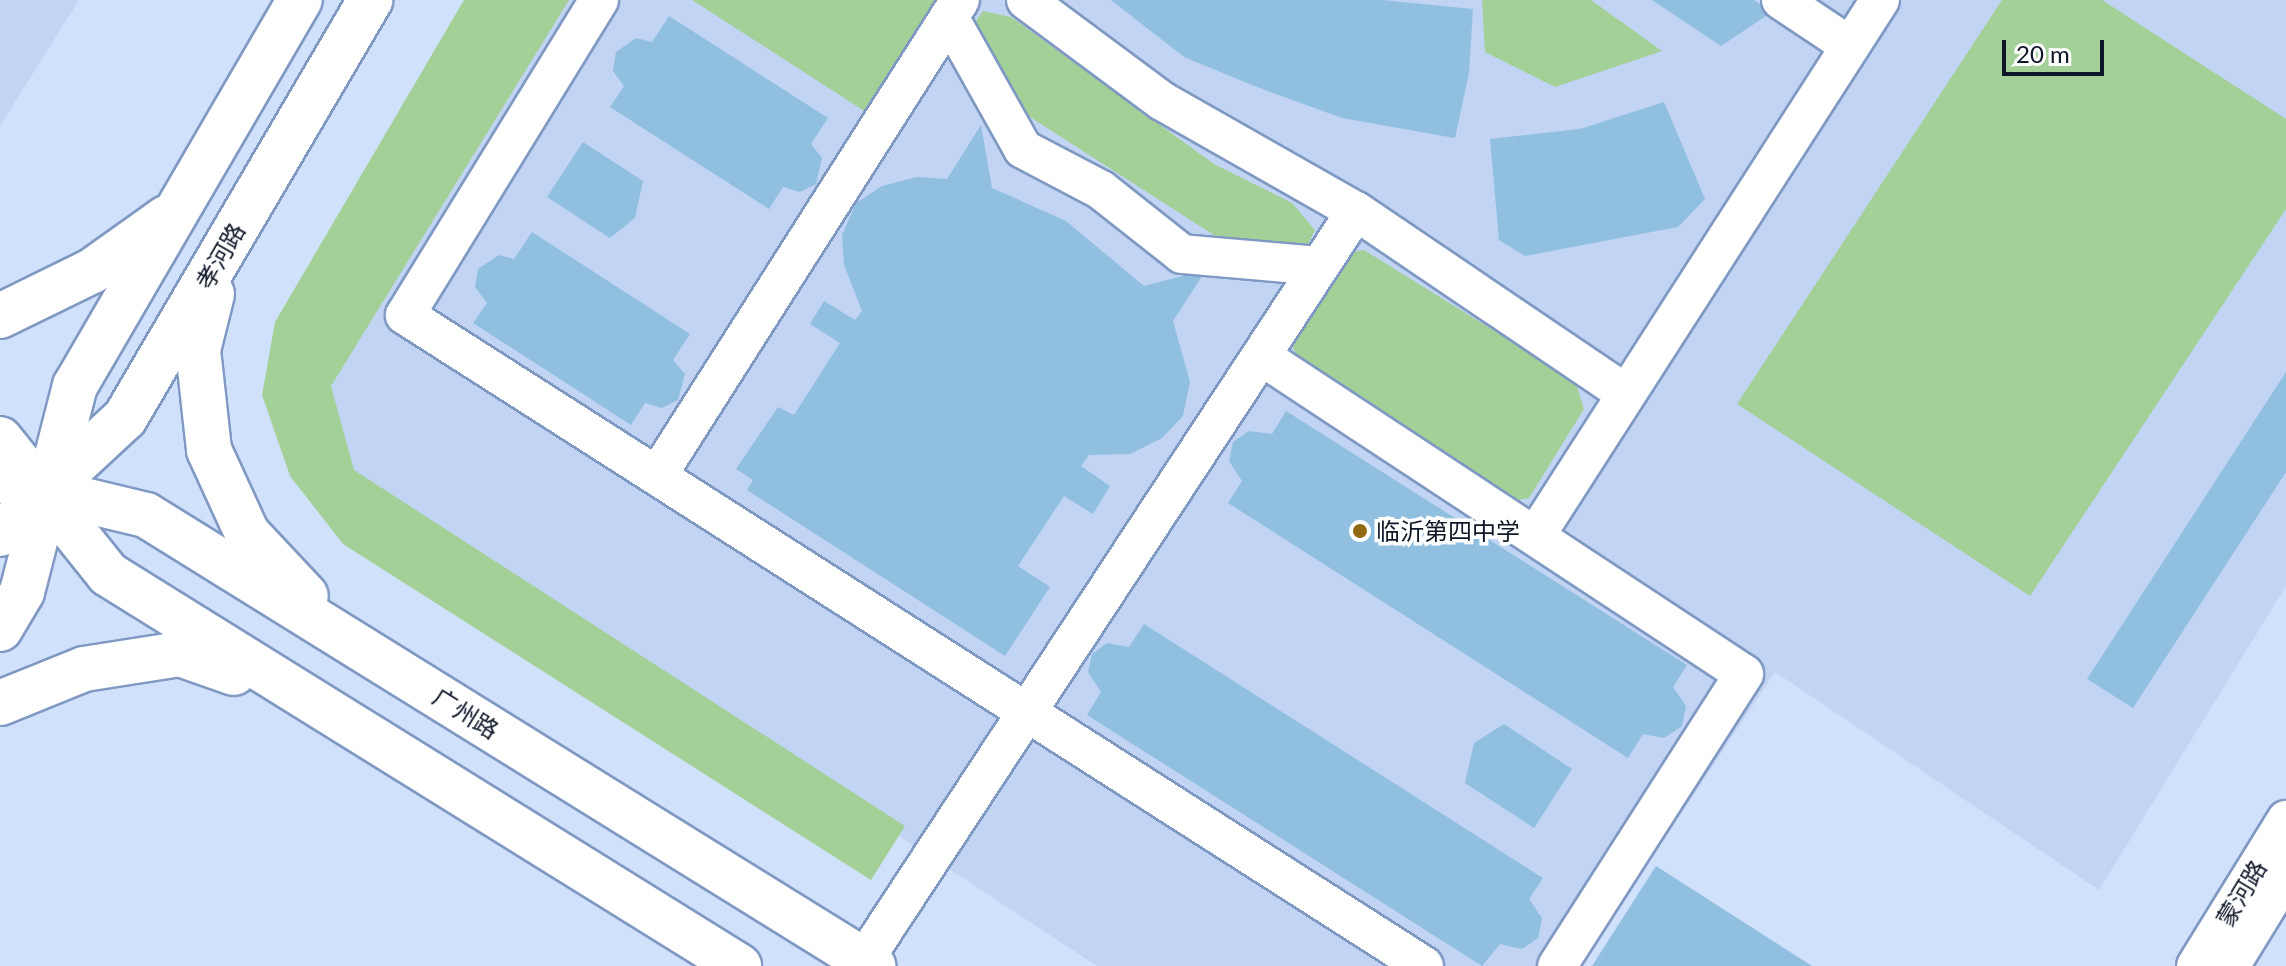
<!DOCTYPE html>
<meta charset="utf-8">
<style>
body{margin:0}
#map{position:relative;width:2286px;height:966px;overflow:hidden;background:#d0e1fc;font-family:Lato,"Noto Sans SC",sans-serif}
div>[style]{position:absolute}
.built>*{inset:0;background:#c1d4f3}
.green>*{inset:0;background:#a3d096}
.building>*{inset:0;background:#90bfe0}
.roads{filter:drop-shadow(2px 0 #7f99c3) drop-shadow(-2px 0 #7f99c3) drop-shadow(0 2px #7f99c3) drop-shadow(0 -2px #7f99c3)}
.minor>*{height:38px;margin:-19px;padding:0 19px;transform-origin:19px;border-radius:19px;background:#fff}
.major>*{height:44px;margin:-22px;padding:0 22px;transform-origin:22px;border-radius:22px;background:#fff}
.dots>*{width:22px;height:22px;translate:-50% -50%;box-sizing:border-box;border:4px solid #fff;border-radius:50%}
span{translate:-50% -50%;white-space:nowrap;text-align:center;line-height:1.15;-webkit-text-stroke:7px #fff;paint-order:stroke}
.street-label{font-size:24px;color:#0d1727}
.poi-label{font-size:24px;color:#0d1727}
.left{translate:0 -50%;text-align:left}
.scale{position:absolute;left:2002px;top:40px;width:102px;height:36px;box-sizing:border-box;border:4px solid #0d1727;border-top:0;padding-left:10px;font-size:24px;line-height:28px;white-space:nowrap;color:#0d1727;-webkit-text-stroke:6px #fff;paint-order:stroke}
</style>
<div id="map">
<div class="built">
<div style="clip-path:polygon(0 0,79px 0,0 126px)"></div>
<div style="clip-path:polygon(548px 0,2286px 0,2286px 586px,2099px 890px,1775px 672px,1580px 966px,1097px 966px,349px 475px,321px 382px)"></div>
</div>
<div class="green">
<div style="clip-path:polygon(464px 0,569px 0,331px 386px,354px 470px,905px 826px,871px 880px,343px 544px,290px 476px,262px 395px,275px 322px)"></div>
<div style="clip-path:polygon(692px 0,942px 0,869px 114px)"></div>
<div style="clip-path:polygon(1482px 0,1591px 0,1662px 51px,1555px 87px,1485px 52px)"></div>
<div style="clip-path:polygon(2002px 0,2102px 0,2286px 119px,2286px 209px,2030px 596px,1737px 404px)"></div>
<div style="clip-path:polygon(983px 11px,1011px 17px,1214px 164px,1292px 203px,1315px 230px,1305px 250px,1220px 239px,1016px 108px,969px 31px)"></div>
<div style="clip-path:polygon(1364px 250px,1575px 381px,1584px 409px,1529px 498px,1514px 501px,1298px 359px,1290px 341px,1343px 254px)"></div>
</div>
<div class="building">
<div style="clip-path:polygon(1111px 0,1382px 0,1473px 9px,1469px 73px,1455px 138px,1342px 118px,1257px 87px,1184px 57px)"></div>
<div style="clip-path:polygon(1652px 0,1754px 0,1772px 12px,1721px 46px)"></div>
<div style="clip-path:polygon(669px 16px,828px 118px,811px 144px,822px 158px,816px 184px,800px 192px,783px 187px,769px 209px,610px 107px,624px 86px,613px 71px,616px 52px,636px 38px,652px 42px)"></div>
<div style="clip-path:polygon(1664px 102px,1705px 199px,1678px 227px,1525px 256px,1499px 240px,1490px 139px,1580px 129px)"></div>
<div style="clip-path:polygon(981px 125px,992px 188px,1066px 221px,1144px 286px,1206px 270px,1173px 321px,1190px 382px,1183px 416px,1162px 438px,1130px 454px,1089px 455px,1081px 466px,1110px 486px,1093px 514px,1064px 496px,1018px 566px,1050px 587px,1005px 656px,747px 490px,753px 480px,736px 469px,778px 407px,794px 415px,840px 343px,810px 324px,824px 301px,855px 320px,862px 311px,844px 265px,842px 235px,856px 203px,882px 186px,917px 177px,947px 179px)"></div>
<div style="clip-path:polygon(583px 142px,643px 181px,635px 218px,610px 238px,547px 197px)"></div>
<div style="clip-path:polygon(532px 232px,690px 334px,673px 360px,685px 374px,678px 400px,662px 408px,645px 403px,631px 425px,473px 323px,487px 303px,475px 287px,478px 269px,499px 255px,514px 259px)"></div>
<div style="clip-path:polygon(2286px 372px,2286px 472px,2133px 708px,2087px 679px)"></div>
<div style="clip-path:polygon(1286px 411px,1687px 665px,1673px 687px,1686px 706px,1682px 726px,1664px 738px,1643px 734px,1628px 758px,1228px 503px,1242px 481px,1229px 461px,1233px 442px,1249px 431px,1272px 434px)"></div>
<div style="clip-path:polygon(1144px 624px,1543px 878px,1529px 899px,1542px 918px,1538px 938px,1522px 949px,1500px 944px,1482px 966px,1087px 715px,1101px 692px,1088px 672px,1092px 654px,1107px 643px,1129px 647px)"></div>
<div style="clip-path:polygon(1504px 724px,1572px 769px,1534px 828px,1465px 783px,1474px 743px)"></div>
<div style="clip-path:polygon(1656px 866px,1812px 966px,1592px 966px)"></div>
</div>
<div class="roads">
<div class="minor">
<div style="left:599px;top:0;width:370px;rotate:121.6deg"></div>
<div style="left:405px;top:315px;width:1209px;rotate:32.57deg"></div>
<div style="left:1026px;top:0;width:169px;rotate:36.6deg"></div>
<div style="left:1162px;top:101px;width:223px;rotate:29.6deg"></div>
<div style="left:1356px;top:211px;width:326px;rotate:34.1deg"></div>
<div style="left:1781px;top:0;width:83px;rotate:33.7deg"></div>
<div style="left:949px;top:17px;width:151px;rotate:60.7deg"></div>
<div style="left:1023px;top:149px;width:88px;rotate:27.7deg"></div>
<div style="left:1101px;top:190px;width:103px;rotate:38.3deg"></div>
<div style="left:1182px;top:254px;width:138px;rotate:5deg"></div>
<div style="left:1261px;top:356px;width:578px;rotate:33.36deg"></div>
<div style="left:1744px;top:674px;width:347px;rotate:122.6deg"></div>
<div style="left:657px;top:476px;width:564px;rotate:-57.52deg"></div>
<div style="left:1536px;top:535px;width:636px;rotate:-57.26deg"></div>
<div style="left:864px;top:960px;width:896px;rotate:-56.7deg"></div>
<div style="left:2196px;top:966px;width:172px;rotate:-58.3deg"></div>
<div style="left:2230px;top:966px;width:107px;rotate:-58.4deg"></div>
</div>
<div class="major">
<div style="left:212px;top:294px;width:58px;rotate:104deg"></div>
<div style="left:198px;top:350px;width:101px;rotate:83.7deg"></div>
<div style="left:209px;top:450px;width:91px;rotate:65.4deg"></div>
<div style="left:247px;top:533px;width:86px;rotate:46.9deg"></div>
<div style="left:0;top:316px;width:102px;rotate:-26.1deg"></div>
<div style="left:92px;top:271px;width:91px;rotate:-35.6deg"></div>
<div style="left:0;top:439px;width:173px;rotate:51.3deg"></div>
<div style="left:108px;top:574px;width:743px;rotate:31.85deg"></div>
<div style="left:0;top:480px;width:150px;rotate:13.5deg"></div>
<div style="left:146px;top:515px;width:856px;rotate:31.81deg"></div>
<div style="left:0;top:534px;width:171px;rotate:-42.9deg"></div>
<div style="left:125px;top:418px;width:485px;rotate:-59.6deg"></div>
<div style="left:0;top:629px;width:43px;rotate:-59.3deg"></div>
<div style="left:22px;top:592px;width:213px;rotate:-75.6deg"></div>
<div style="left:75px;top:386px;width:447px;rotate:-59.8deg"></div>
<div style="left:0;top:703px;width:91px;rotate:-22deg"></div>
<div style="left:84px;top:669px;width:97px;rotate:-8.9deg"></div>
<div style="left:180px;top:654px;width:57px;rotate:19.4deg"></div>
</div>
</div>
<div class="dots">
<div style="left:1360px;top:531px;background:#926811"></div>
</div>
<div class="street-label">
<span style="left:220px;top:256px;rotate:-60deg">孝河路</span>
<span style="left:466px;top:713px;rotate:32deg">广州路</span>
<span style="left:2241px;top:893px;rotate:-59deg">蒙河路</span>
</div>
<div class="poi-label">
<span class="left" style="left:1376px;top:531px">临沂第四中学</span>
</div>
<div class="scale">20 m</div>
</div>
